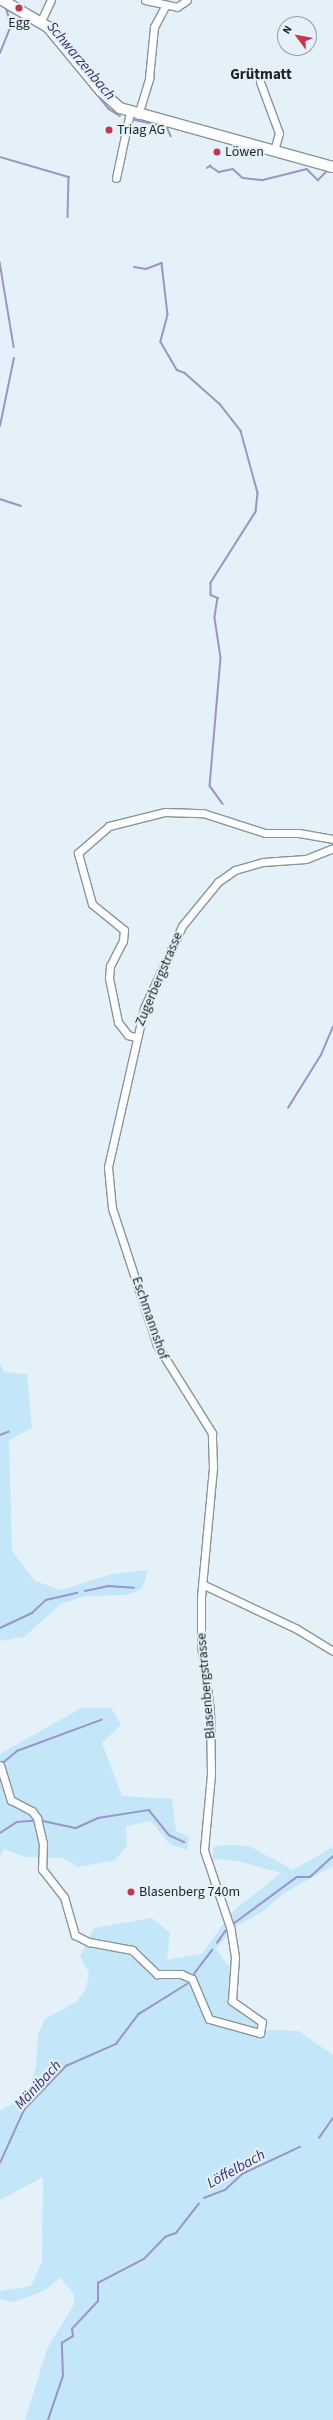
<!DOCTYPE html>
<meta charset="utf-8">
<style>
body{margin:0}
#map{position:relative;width:333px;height:2420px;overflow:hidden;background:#e4f1f8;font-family:"Source Sans 3",sans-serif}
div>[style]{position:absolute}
.green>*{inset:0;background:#c4e6f9}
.stream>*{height:1.5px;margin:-0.75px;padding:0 0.75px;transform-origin:0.75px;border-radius:0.75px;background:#9a94c8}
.roads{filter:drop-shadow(1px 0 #89959b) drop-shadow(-1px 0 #89959b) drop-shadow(0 1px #89959b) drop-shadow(0 -1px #89959b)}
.street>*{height:7px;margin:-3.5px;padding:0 3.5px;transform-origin:3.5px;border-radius:3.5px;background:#fff}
.secondary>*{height:10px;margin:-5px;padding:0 5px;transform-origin:5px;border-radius:5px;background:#fff}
.dots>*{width:11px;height:11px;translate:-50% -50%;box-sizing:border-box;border:2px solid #e4f1f8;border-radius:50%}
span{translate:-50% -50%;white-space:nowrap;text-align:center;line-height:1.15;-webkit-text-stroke:4px #e4f1f8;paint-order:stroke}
.poi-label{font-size:14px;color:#1e2326}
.left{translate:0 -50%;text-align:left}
.street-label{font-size:14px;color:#1e2326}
.water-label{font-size:15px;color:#3d2f6e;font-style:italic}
.neighbourhood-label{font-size:15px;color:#1e2326;font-weight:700}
.north{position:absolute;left:277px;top:16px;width:40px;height:40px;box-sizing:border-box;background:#e4f1f8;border:1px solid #959fa4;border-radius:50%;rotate:302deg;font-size:11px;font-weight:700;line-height:16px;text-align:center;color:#1e2326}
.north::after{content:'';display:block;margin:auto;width:14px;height:18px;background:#c5354b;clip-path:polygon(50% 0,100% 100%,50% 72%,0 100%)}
</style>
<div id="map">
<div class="green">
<div style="clip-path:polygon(0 1363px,4px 1372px,27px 1374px,32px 1428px,9px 1440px,12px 1551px,35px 1581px,61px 1590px,112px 1574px,148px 1570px,142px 1589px,126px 1595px,85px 1596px,61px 1604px,24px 1637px,0 1641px)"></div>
<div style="clip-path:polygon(81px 1708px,111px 1708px,121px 1725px,102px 1743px,122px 1796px,172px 1799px,176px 1831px,189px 1837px,187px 1850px,170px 1844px,151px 1821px,126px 1826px,127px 1846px,115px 1860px,79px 1867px,62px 1858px,26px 1857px,4px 1849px,0 1857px,0 1754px)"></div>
<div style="clip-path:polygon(225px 1845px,249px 1846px,293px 1870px,333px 1847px,333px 1866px,284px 1893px,262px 1912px,234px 1927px,216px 1949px,233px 1972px,229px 2002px,255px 2019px,260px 2024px,260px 2030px,213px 2017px,207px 2013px,202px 1991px,197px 1993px,206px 2019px,259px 2036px,268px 2030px,299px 2031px,333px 2055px,333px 2420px,25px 2420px,47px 2349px,74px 2304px,74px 2294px,60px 2278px,44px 2291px,13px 2302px,0 2299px,0 2291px,31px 2286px,42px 2262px,43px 2177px,0 2200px,0 2111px,28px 2095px,36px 2066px,38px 2035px,45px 2019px,76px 2002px,86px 1989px,89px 1973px,80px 1956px,94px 1928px,152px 1918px,170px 1933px,167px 1960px,202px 1954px,231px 1913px,281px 1873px,238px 1861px,213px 1859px,213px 1847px)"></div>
</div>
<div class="stream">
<div style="left:6px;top:9px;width:11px;rotate:27deg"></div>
<div style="left:0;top:53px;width:29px;rotate:-68deg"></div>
<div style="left:11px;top:26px;width:18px;rotate:-106deg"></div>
<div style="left:97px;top:94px;width:19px;rotate:51deg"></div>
<div style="left:109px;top:109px;width:13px;rotate:32deg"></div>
<div style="left:135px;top:120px;width:33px;rotate:12deg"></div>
<div style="left:167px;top:127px;width:10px;rotate:66deg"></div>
<div style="left:0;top:157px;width:72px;rotate:16.2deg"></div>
<div style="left:69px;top:177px;width:40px;rotate:91.4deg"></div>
<div style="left:207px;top:168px;width:4px;rotate:-34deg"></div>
<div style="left:210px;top:166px;width:11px;rotate:34deg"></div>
<div style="left:219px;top:172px;width:14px;rotate:-12deg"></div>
<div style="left:233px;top:169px;width:13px;rotate:42deg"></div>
<div style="left:243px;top:178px;width:20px;rotate:6deg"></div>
<div style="left:263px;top:180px;width:45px;rotate:-14deg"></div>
<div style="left:307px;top:169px;width:16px;rotate:45deg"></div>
<div style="left:318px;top:180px;width:14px;rotate:-45deg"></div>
<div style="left:0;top:262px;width:86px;rotate:80.6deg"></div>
<div style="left:134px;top:267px;width:12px;rotate:9deg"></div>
<div style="left:146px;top:269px;width:17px;rotate:-21deg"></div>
<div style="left:162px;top:263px;width:52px;rotate:83.4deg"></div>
<div style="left:168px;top:315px;width:28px;rotate:105deg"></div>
<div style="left:161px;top:342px;width:32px;rotate:60deg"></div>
<div style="left:177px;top:370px;width:9px;rotate:21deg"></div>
<div style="left:185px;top:373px;width:47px;rotate:41.5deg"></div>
<div style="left:220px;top:404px;width:34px;rotate:52deg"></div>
<div style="left:241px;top:431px;width:64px;rotate:74.7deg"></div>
<div style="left:258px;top:493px;width:19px;rotate:96deg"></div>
<div style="left:256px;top:512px;width:84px;rotate:122.4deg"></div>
<div style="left:211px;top:583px;width:12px;rotate:90deg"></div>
<div style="left:211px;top:595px;width:8px;rotate:23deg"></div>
<div style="left:218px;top:598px;width:20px;rotate:99deg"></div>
<div style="left:215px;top:618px;width:40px;rotate:81.5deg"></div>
<div style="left:221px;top:658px;width:128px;rotate:94.9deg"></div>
<div style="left:210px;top:786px;width:22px;rotate:54deg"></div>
<div style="left:0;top:426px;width:69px;rotate:-78.4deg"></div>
<div style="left:0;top:499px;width:22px;rotate:18deg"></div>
<div style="left:288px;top:1108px;width:62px;rotate:-58.1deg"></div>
<div style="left:321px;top:1055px;width:30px;rotate:-67deg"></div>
<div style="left:0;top:1435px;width:9px;rotate:-21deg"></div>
<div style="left:85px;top:1591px;width:24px;rotate:-12deg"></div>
<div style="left:108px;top:1586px;width:26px;rotate:4deg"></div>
<div style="left:0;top:1628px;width:35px;rotate:-25deg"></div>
<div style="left:32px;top:1613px;width:19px;rotate:-43deg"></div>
<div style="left:46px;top:1600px;width:32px;rotate:-13deg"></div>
<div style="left:4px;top:1762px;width:17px;rotate:-40deg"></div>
<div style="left:17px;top:1751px;width:90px;rotate:-20.3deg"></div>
<div style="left:43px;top:1821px;width:34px;rotate:12deg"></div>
<div style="left:76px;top:1828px;width:24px;rotate:-24deg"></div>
<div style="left:98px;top:1818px;width:52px;rotate:-8.9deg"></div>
<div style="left:149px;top:1810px;width:32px;rotate:51deg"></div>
<div style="left:169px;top:1835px;width:17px;rotate:25deg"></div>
<div style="left:0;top:1833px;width:20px;rotate:-33deg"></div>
<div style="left:17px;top:1822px;width:16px;rotate:-4deg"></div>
<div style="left:233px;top:1924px;width:79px;rotate:-36.3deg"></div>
<div style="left:297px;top:1877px;width:13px"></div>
<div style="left:310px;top:1877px;width:31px;rotate:-42deg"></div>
<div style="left:217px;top:1943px;width:16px;rotate:-55deg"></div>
<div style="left:194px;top:1974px;width:30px;rotate:-53deg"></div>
<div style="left:319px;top:2138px;width:24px;rotate:-55deg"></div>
<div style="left:0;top:2163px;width:58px;rotate:-65.6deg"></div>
<div style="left:24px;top:2110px;width:61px;rotate:-46.3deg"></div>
<div style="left:66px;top:2066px;width:55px;rotate:-23.7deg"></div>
<div style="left:116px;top:2044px;width:38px;rotate:-53deg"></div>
<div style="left:139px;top:2014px;width:57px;rotate:-32deg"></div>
<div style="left:204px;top:2198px;width:22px;rotate:-21deg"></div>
<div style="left:225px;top:2190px;width:23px;rotate:-43deg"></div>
<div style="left:242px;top:2174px;width:64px;rotate:-25deg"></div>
<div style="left:48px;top:2420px;width:46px;rotate:-71.2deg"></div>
<div style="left:63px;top:2376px;width:33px;rotate:-92deg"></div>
<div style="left:62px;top:2343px;width:13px;rotate:-32deg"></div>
<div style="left:73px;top:2336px;width:7px;rotate:-98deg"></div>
<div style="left:72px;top:2329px;width:38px;rotate:-47deg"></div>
<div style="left:98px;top:2301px;width:18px;rotate:-90deg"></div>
<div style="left:98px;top:2283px;width:52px;rotate:-27.6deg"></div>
<div style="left:144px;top:2259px;width:30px;rotate:-46deg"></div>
<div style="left:165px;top:2237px;width:12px;rotate:-20deg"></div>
<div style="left:176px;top:2233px;width:37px;rotate:-52deg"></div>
</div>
<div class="roads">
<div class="street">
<div style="left:145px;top:0;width:33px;rotate:12deg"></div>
<div style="left:177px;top:7px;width:12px;rotate:-35deg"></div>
<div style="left:41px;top:21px;width:23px;rotate:-65deg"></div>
<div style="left:260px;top:82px;width:54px;rotate:69.6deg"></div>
<div style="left:279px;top:133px;width:19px;rotate:106deg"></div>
<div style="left:138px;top:115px;width:39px;rotate:-73deg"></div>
<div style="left:149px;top:78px;width:51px;rotate:-84.4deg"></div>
<div style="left:154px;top:27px;width:24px;rotate:-62deg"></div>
<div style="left:116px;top:178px;width:67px;rotate:-78deg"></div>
<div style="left:135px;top:1037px;width:7px;rotate:-164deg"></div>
<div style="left:128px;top:1035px;width:16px;rotate:-128deg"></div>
<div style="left:118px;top:1022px;width:45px;rotate:-101.6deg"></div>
<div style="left:109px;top:978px;width:12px;rotate:-85deg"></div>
<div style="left:110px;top:966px;width:28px;rotate:-63deg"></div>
<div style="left:123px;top:941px;width:11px;rotate:-85deg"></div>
<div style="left:124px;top:930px;width:41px;rotate:-140.9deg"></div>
<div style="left:92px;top:904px;width:53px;rotate:-105.4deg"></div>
<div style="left:78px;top:853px;width:41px;rotate:-41.1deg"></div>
<div style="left:109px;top:826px;width:58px;rotate:-14deg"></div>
<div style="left:165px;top:812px;width:38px;rotate:2deg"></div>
<div style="left:203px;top:813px;width:65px;rotate:17.9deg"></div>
<div style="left:265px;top:833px;width:34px"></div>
<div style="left:299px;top:833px;width:35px;rotate:10deg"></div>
<div style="left:204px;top:1585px;width:103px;rotate:25.3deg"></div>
<div style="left:297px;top:1629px;width:42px;rotate:31.4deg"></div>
<div style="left:0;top:1765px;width:37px;rotate:73deg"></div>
<div style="left:11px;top:1800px;width:24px;rotate:28deg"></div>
<div style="left:32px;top:1811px;width:9px;rotate:54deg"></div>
<div style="left:37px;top:1818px;width:26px;rotate:77deg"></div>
<div style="left:43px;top:1843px;width:26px;rotate:92deg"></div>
<div style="left:42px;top:1869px;width:36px;rotate:52deg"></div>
<div style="left:64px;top:1897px;width:40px;rotate:74deg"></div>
<div style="left:75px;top:1935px;width:16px;rotate:27deg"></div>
<div style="left:89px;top:1942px;width:44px;rotate:10.5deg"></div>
<div style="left:132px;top:1950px;width:35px;rotate:44deg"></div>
<div style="left:157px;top:1974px;width:24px"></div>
<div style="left:181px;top:1974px;width:12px;rotate:24deg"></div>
<div style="left:192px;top:1979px;width:43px;rotate:67deg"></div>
<div style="left:209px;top:2019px;width:53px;rotate:15.4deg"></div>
<div style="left:260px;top:2033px;width:11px;rotate:-80deg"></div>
<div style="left:262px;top:2022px;width:37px;rotate:-145deg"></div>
<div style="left:232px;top:2001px;width:44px;rotate:-86.1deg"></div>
<div style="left:235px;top:1957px;width:30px;rotate:-99deg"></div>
<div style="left:230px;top:1927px;width:81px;rotate:-108.7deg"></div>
<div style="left:204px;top:1850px;width:76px;rotate:-84.7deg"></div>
<div style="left:211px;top:1774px;width:64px;rotate:-90.9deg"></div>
<div style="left:210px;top:1710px;width:66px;rotate:-97.9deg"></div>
<div style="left:201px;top:1645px;width:48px;rotate:-90deg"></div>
<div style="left:201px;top:1597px;width:131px;rotate:-84.7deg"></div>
<div style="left:213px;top:1467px;width:34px;rotate:-92deg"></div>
<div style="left:212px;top:1433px;width:104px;rotate:-122deg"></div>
<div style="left:157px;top:1345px;width:144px;rotate:-108.2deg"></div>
<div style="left:112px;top:1208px;width:41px;rotate:-95.6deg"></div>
<div style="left:108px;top:1167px;width:163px;rotate:-77.2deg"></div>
<div style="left:144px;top:1008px;width:90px;rotate:-65.1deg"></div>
<div style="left:182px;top:926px;width:57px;rotate:-50.7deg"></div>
<div style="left:218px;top:882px;width:21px;rotate:-35deg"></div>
<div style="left:235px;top:870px;width:29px;rotate:-16deg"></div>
<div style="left:263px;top:862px;width:43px;rotate:-4deg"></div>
<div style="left:306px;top:859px;width:29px;rotate:-22deg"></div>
</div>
<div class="secondary">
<div style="left:2px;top:0;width:53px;rotate:30.4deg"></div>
<div style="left:48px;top:27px;width:83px;rotate:50.4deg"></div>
<div style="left:101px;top:91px;width:25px;rotate:42deg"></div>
<div style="left:120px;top:108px;width:221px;rotate:15.5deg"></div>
</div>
</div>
<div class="dots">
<div style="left:19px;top:8px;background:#c5354b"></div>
<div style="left:109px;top:130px;background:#c5354b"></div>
<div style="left:217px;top:152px;background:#c5354b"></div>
<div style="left:131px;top:1892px;background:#c5354b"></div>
</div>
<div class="poi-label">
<span style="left:19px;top:23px">Egg</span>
<span class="left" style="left:117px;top:130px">Triag AG</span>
<span class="left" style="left:225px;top:152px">Löwen</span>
<span class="left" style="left:139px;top:1892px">Blasenberg 740m</span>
</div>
<div class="street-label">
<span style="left:159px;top:979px;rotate:-67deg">Zugerbergstrasse</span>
<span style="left:150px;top:1318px;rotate:71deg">Eschmannshof</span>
<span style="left:206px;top:1686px;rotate:-95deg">Blasenbergstrasse</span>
</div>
<div class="water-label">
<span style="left:81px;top:61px;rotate:50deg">Schwarzenbach</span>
<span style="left:38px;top:2085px;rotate:-47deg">Mänibach</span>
<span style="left:236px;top:2169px;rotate:-29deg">Löffelbach</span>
</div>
<div class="neighbourhood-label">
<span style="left:261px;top:75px">Grütmatt</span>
</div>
<div class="north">N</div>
</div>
